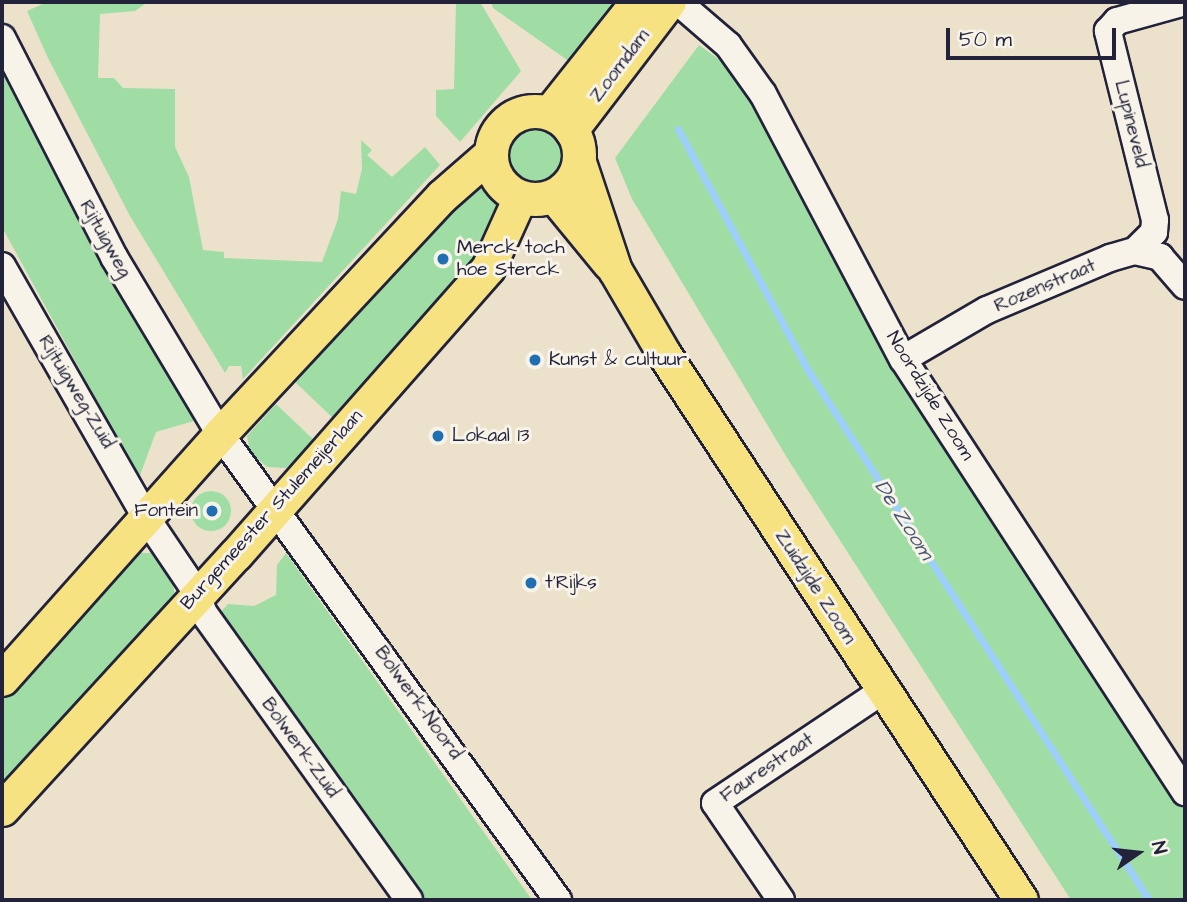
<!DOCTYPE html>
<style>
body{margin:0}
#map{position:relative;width:1187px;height:902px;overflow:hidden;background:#ece2cc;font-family:"Architects Daughter",sans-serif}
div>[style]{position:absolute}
.green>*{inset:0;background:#9fdda5}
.round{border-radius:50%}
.stream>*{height:7px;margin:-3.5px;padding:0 3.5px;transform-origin:3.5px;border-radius:3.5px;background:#9ecffb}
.roads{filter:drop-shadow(2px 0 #22223b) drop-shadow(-2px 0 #22223b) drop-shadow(0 2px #22223b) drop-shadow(0 -2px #22223b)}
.minor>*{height:26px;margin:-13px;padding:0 13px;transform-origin:13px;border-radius:13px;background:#f7f3e8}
.major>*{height:33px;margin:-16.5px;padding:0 16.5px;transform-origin:16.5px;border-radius:16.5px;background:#f7e281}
.major>.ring{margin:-16.5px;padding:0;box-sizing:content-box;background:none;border:33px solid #f7e281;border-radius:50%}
.dots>*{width:19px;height:19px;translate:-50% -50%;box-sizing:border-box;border:4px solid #f7f3e8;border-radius:50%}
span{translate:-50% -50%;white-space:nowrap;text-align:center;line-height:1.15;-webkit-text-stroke:6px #f7f3e8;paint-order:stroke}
.street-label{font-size:19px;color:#22223b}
.poi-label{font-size:19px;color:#22223b}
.left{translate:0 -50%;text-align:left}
.right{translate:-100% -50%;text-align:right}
.water-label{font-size:21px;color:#475675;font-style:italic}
.frame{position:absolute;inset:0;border:4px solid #22223b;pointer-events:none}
.north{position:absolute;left:1103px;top:818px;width:70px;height:70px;-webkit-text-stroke:5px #f7f3e8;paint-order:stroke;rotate:76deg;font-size:19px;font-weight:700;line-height:28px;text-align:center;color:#22223b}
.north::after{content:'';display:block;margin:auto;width:24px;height:32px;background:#22223b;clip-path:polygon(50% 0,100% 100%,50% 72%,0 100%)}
.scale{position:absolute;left:946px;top:28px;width:170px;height:32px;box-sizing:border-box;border:4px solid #22223b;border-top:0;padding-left:9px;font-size:21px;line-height:24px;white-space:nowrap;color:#22223b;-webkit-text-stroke:5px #f7f3e8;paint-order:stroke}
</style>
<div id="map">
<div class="green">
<div style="clip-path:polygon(47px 2px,148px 2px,135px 11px,100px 14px,98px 78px,114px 78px,123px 88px,175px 89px,175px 147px,189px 177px,203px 250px,224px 252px,224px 258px,322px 262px,338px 219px,341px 191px,356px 194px,362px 169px,361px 140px,372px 150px,367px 155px,392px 177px,425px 147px,440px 165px,243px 379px,241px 366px,229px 366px,225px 373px,130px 216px,48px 58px,27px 11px)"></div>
<div style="clip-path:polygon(456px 2px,480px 2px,521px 71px,460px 142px,436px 116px,436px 90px,454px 89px)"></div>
<div style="clip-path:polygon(491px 2px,623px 2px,570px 62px,493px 8px)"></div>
<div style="clip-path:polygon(699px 45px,724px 63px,762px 118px,1185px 805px,1185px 900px,1071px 900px,789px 461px,632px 199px,615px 158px)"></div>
<div style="clip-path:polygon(2px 52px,197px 409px,194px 421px,156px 432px,139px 478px,2px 227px)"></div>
<div class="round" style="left:510px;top:129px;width:52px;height:52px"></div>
<div style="clip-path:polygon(488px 184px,500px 198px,486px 244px,413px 336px,336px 421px,295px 382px,462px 195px)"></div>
<div style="clip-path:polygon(276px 404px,316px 442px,286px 468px,267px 467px,250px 452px,247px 436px)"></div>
<div class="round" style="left:191px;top:491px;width:40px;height:40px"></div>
<div style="clip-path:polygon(125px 553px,153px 553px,172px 572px,176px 607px,2px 795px,2px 690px)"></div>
<div style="clip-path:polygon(286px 553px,532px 900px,423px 900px,218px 615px,228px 604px,254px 606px,276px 595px,277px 565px)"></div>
</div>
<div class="stream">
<div style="left:678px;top:129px;width:276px;rotate:61.7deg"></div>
<div style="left:809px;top:372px;width:628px;rotate:57.22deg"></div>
</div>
<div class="roads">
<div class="minor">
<div style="left:678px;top:2px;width:66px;rotate:40.7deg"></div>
<div style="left:728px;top:45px;width:60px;rotate:54.5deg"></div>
<div style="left:763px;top:94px;width:300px;rotate:62.2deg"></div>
<div style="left:903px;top:359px;width:517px;rotate:56.93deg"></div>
<div style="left:2px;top:38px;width:246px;rotate:62.9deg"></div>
<div style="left:114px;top:257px;width:206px;rotate:59.1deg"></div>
<div style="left:220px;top:434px;width:576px;rotate:54.05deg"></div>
<div style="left:1135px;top:251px;width:27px;rotate:-45deg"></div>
<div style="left:1154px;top:232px;width:12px;rotate:-85deg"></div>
<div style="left:1155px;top:220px;width:195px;rotate:-104deg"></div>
<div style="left:1108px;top:31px;width:13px;rotate:-48deg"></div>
<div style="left:1117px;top:21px;width:71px;rotate:-15.6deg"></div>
<div style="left:2px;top:266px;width:292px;rotate:60.2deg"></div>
<div style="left:147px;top:519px;width:89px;rotate:56deg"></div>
<div style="left:197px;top:593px;width:20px;rotate:72deg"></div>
<div style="left:203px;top:612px;width:354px;rotate:54.4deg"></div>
<div style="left:903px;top:359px;width:97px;rotate:-30.3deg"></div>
<div style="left:987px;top:310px;width:134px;rotate:-22.9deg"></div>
<div style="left:1110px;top:258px;width:26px;rotate:-16deg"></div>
<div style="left:1135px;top:251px;width:26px;rotate:13deg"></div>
<div style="left:1160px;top:257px;width:38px;rotate:49deg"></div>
<div style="left:781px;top:900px;width:117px;rotate:-124.2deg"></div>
<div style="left:715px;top:803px;width:201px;rotate:-33.8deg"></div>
</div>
<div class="major">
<div class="ring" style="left:491px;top:111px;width:55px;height:55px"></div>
<div style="left:549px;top:113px;width:142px;rotate:-51.6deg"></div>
<div style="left:571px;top:130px;width:161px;rotate:-52.6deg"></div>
<div style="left:579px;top:162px;width:114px;rotate:71.6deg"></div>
<div style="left:615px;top:270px;width:97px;rotate:59.7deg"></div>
<div style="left:664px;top:354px;width:652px;rotate:56.82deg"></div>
<div style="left:554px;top:196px;width:87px;rotate:50.6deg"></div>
<div style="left:2px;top:679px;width:328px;rotate:-48.3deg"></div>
<div style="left:220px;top:434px;width:325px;rotate:-47deg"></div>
<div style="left:442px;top:196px;width:64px;rotate:-41.2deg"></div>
<div style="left:2px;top:809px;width:346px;rotate:-47.5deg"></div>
<div style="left:236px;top:554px;width:381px;rotate:-48.6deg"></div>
<div style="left:488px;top:268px;width:78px;rotate:-65.7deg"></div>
</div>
</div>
<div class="dots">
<div style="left:443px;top:259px;background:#1f6fb2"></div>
<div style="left:535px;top:360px;background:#1f6fb2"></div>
<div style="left:438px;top:436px;background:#1f6fb2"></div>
<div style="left:212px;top:511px;background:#1f6fb2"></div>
<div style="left:531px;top:583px;background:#1f6fb2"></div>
</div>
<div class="street-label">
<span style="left:620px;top:66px;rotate:-53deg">Zoomdam</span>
<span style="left:1131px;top:124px;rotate:76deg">Lupineveld</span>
<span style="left:105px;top:239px;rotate:61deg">Rijtuigweg</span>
<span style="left:1045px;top:286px;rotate:-23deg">Rozenstraat</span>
<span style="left:76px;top:392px;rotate:59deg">Rijtuigweg-Zuid</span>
<span style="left:930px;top:396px;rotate:58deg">Noordzijde Zoom</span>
<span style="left:272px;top:510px;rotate:-48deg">Burgemeester Stulemeijerlaan</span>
<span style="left:815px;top:587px;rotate:57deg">Zuidzijde Zoom</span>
<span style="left:418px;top:703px;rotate:54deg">Bolwerk-Noord</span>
<span style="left:300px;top:748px;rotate:54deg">Bolwerk-Zuid</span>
<span style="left:767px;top:768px;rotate:-34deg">Faurestraat</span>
</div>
<div class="poi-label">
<span class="left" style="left:457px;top:259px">Merck toch<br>hoe Sterck</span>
<span class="left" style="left:549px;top:360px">Kunst &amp; cultuur</span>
<span class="left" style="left:452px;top:436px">Lokaal 13</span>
<span class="right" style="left:198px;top:511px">Fontein</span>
<span class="left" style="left:545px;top:583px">t'Rijks</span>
</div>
<div class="water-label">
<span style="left:904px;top:520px;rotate:57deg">De Zoom</span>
</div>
<div class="frame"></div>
<div class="north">N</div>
<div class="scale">50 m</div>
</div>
